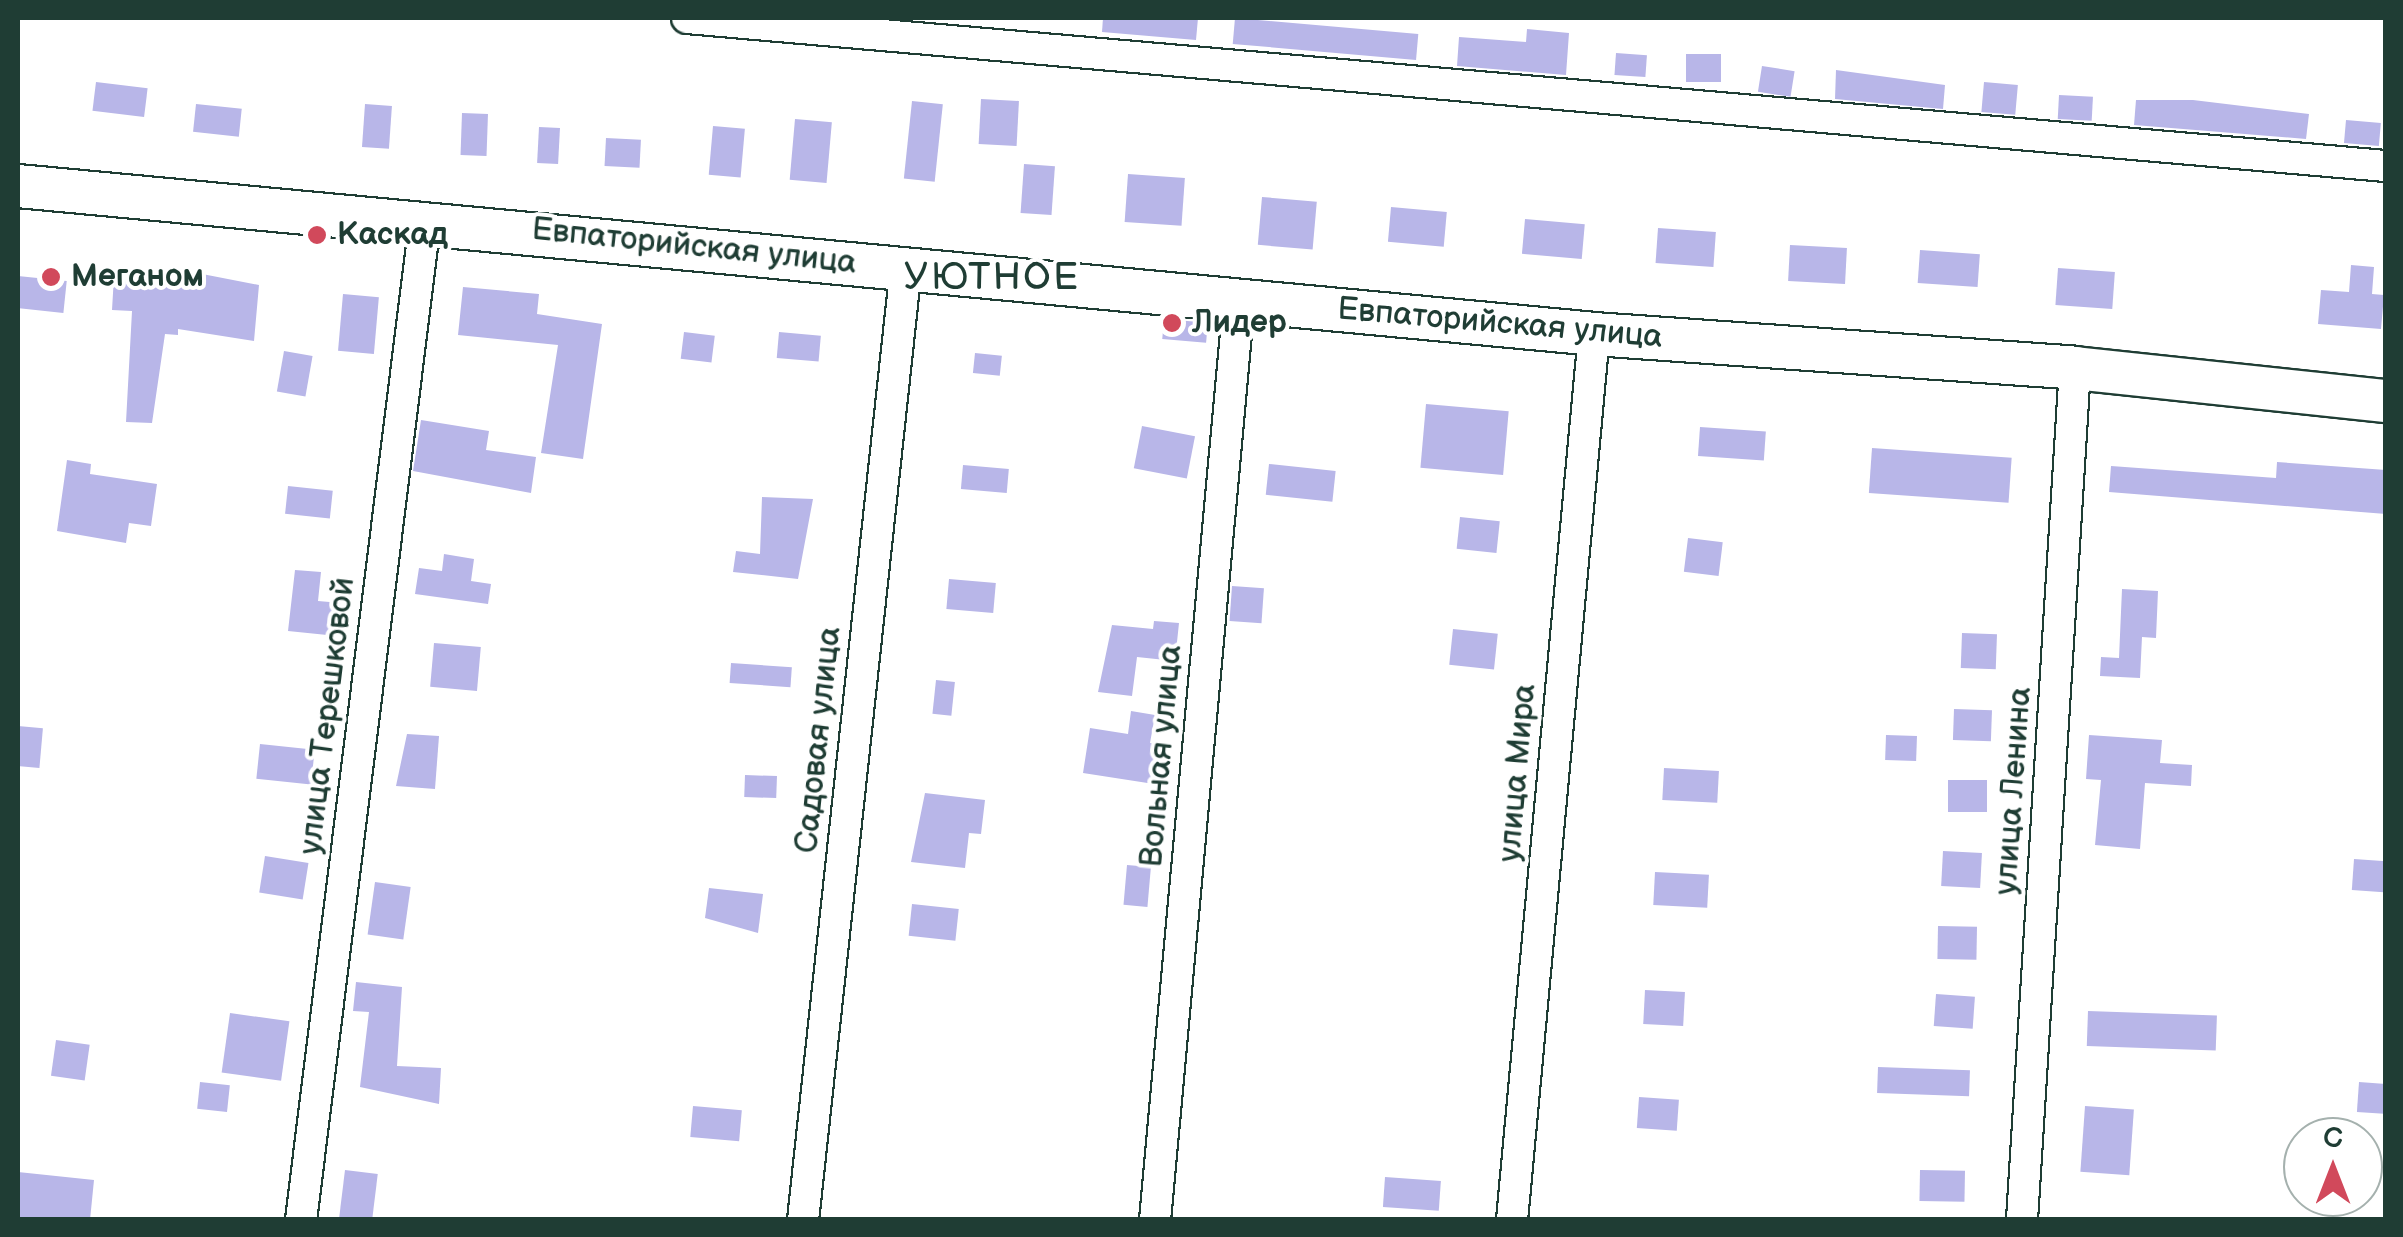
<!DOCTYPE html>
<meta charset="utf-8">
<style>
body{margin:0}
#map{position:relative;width:2403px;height:1237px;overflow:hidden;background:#fff;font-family:"Balsamiq Sans",sans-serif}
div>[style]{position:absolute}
.building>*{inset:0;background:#b8b6e8;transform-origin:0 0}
.roads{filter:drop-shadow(2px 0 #1f3d34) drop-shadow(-2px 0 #1f3d34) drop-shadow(0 2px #1f3d34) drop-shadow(0 -2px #1f3d34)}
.street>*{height:30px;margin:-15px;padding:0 15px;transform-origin:15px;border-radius:15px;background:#fff}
.secondary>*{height:42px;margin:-21px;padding:0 21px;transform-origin:21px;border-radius:21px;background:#fff}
.dots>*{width:28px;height:28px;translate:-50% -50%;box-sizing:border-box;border:5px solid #fff;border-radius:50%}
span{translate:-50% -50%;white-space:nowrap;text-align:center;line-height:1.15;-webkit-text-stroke:8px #fff;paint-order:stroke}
.poi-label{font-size:32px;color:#1f3d34;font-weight:700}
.left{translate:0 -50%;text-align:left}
.street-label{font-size:32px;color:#1f3d34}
.quarter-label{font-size:38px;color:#1f3d34;letter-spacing:2.5px}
.frame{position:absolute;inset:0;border:20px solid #1f3d34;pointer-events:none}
.north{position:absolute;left:2283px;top:1117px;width:100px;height:100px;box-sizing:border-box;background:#fff;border:2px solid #a5b1ae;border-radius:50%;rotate:0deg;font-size:28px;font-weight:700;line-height:40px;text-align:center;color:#1f3d34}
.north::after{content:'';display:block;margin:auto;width:35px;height:45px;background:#d1495b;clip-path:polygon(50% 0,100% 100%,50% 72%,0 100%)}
</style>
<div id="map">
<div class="building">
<div style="clip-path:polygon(1103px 18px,1198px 18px,1196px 40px,1102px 32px)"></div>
<div style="left:1235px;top:18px;width:184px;height:26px;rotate:5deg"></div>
<div style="clip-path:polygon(1527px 29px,1569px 33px,1566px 75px,1457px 66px,1459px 37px,1526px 42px)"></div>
<div style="left:1616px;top:53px;width:31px;height:22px;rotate:4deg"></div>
<div style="left:1686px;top:54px;width:35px;height:28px"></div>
<div style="left:1762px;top:66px;width:33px;height:26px;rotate:9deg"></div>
<div style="clip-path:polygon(1836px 70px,1945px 85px,1943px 109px,1835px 99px)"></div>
<div style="left:96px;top:82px;width:52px;height:29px;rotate:7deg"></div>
<div style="left:1984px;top:82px;width:34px;height:30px;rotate:5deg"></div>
<div style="left:2059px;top:95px;width:34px;height:24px;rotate:3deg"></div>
<div style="left:981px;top:99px;width:38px;height:45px;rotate:3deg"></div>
<div style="clip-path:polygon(2136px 100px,2193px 100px,2309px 114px,2306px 139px,2134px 125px)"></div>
<div style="left:912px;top:101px;width:31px;height:78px;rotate:6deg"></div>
<div style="left:196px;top:104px;width:46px;height:28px;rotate:6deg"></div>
<div style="left:365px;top:104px;width:27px;height:43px;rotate:4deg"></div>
<div style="left:462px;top:113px;width:26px;height:42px;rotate:2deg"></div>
<div style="left:795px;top:119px;width:37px;height:61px;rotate:5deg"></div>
<div style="left:2346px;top:120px;width:35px;height:23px;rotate:5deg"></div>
<div style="left:713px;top:126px;width:32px;height:49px;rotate:5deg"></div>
<div style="left:539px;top:127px;width:21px;height:36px;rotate:3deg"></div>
<div style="left:606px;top:138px;width:35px;height:28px;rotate:3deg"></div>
<div style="left:1024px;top:164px;width:31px;height:49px;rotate:4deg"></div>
<div style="left:1128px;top:174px;width:57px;height:48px;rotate:4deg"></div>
<div style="left:1262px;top:197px;width:55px;height:48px;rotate:5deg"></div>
<div style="left:1391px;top:207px;width:56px;height:35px;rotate:5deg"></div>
<div style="left:1525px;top:219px;width:60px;height:35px;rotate:5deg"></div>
<div style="left:1658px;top:228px;width:58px;height:35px;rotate:4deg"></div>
<div style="left:1790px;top:245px;width:57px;height:36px;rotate:3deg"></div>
<div style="left:1920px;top:250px;width:60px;height:33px;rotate:4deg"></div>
<div style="clip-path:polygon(2351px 265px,2374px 267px,2372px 294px,2384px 295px,2381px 329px,2318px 324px,2321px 290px,2349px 292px)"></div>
<div style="left:2058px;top:268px;width:57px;height:37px;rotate:4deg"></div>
<div style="clip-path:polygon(192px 272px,259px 285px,254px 341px,178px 329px,178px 335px,165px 334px,152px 423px,126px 422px,132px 311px,112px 310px,114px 276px,191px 281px)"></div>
<div style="left:18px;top:276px;width:49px;height:32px;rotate:6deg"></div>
<div style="clip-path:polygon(463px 287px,539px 294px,537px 314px,602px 324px,583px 459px,541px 453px,558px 345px,458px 335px)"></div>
<div style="left:343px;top:294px;width:36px;height:57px;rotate:5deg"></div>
<div style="left:1164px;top:319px;width:44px;height:20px;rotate:5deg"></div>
<div style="left:684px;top:332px;width:31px;height:27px;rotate:7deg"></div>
<div style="left:779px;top:332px;width:42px;height:26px;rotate:5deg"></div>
<div style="left:284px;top:351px;width:29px;height:41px;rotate:10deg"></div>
<div style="left:975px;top:353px;width:27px;height:20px;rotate:6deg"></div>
<div style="left:1426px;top:404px;width:83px;height:64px;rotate:5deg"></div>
<div style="clip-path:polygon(421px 420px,489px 431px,486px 450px,536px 457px,531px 493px,413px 471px)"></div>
<div style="left:1142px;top:426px;width:54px;height:43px;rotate:11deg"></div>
<div style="left:1700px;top:427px;width:66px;height:29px;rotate:4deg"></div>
<div style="left:1872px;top:448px;width:140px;height:45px;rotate:4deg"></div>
<div style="clip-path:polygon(67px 460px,91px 464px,90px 474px,157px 484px,151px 526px,129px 523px,126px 543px,57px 531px)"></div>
<div style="clip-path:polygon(2277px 462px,2386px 470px,2386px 514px,2109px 492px,2111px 466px,2276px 478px)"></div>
<div style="left:1269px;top:464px;width:67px;height:31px;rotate:6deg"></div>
<div style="left:963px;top:465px;width:46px;height:24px;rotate:5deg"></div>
<div style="left:288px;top:486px;width:45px;height:28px;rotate:6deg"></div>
<div style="clip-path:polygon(762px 497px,813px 499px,798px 579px,733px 572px,736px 551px,760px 554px)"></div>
<div style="left:1460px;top:517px;width:40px;height:32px;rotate:6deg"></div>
<div style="left:1688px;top:538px;width:35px;height:34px;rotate:7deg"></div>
<div style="clip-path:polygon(444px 554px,474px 559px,471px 581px,491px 584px,488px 604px,415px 594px,419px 568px,442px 571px)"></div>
<div style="clip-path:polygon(295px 570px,321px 572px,318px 601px,341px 603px,337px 636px,288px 631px)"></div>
<div style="left:949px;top:579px;width:47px;height:30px;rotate:5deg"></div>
<div style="left:1232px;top:586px;width:32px;height:35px;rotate:4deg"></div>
<div style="clip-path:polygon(2122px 589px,2158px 591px,2156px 638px,2142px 637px,2140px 678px,2100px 676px,2101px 657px,2119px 658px)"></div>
<div style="clip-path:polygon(1154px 621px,1179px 623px,1175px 661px,1137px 657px,1132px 696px,1098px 692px,1112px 625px,1153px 629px)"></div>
<div style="left:1453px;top:629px;width:45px;height:36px;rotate:6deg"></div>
<div style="left:1962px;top:633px;width:35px;height:35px;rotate:2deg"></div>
<div style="left:434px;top:643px;width:47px;height:44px;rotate:5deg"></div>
<div style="left:731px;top:663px;width:61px;height:20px;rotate:4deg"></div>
<div style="left:936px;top:680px;width:19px;height:34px;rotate:6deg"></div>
<div style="left:1954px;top:709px;width:38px;height:31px;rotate:2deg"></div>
<div style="clip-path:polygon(1131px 711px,1155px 715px,1150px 743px,1160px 744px,1154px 784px,1083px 773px,1090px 728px,1128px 734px)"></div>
<div style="left:18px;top:726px;width:25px;height:40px;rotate:5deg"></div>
<div style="clip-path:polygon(407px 734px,439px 736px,435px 789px,396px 786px)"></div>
<div style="left:1886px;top:735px;width:31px;height:25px;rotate:2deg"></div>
<div style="clip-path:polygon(2089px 735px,2162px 740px,2160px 763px,2192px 765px,2191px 786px,2145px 783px,2140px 849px,2095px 845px,2101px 780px,2086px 779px)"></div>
<div style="left:260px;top:744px;width:55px;height:35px;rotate:6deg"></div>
<div style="left:1664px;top:768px;width:55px;height:32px;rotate:3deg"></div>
<div style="left:745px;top:775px;width:32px;height:22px;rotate:2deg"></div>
<div style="left:1948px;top:780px;width:39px;height:32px"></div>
<div style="clip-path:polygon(925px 793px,985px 800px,981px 834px,969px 833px,965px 868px,911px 862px)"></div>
<div style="left:1943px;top:851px;width:39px;height:35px;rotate:3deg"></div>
<div style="left:265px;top:856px;width:44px;height:37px;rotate:9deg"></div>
<div style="left:2354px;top:859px;width:32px;height:31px;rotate:4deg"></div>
<div style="left:1127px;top:865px;width:24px;height:40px;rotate:5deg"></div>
<div style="left:1655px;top:872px;width:54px;height:33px;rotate:3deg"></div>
<div style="left:375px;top:882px;width:36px;height:53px;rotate:8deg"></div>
<div style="clip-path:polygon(709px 888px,763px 894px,758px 933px,705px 918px)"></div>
<div style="left:912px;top:904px;width:47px;height:32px;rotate:6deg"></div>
<div style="left:1938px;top:926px;width:39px;height:33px;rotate:1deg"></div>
<div style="clip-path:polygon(356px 982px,402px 987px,397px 1066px,441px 1068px,439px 1104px,360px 1087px,369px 1012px,353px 1011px)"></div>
<div style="left:1645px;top:990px;width:40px;height:34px;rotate:3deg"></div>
<div style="left:1936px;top:994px;width:39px;height:32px;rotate:4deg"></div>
<div style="left:2088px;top:1011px;width:129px;height:35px;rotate:2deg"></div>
<div style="left:230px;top:1013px;width:60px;height:60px;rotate:8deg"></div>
<div style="left:56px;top:1040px;width:34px;height:36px;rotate:8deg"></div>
<div style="left:1878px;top:1067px;width:92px;height:26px;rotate:2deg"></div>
<div style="left:200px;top:1082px;width:30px;height:27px;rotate:6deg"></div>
<div style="left:2359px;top:1082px;width:27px;height:30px;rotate:4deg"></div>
<div style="left:1639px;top:1097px;width:40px;height:31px;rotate:4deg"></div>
<div style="left:693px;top:1106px;width:49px;height:31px;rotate:5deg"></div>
<div style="left:2085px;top:1106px;width:49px;height:66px;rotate:4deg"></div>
<div style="left:345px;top:1170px;width:33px;height:50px;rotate:7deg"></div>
<div style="left:1920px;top:1170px;width:45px;height:31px;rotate:1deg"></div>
<div style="clip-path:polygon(18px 1172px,94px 1180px,90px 1220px,18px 1220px)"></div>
<div style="left:1385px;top:1177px;width:56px;height:30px;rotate:4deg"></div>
</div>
<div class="roads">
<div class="street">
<div style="left:687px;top:18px;width:1705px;rotate:4.98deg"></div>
<div style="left:301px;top:1220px;width:1007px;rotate:-82.92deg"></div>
<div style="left:803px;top:1220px;width:958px;rotate:-83.83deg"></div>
<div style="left:1155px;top:1220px;width:924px;rotate:-84.78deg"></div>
<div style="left:1512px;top:1220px;width:890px;rotate:-84.71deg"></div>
<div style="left:2022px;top:1220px;width:854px;rotate:-86.44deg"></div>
</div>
<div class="secondary">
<div style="left:18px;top:186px;width:1583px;rotate:5.36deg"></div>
<div style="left:1594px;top:334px;width:482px;rotate:4deg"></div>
<div style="left:2075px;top:368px;width:313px;rotate:6.1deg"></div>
</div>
</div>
<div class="dots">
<div style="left:317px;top:235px;background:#d1495b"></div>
<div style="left:51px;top:277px;background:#d1495b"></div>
<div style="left:1172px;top:323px;background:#d1495b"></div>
</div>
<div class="poi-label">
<span class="left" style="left:337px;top:235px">Каскад</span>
<span class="left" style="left:71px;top:277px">Меганом</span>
<span class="left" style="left:1192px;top:323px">Лидер</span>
</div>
<div class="street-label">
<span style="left:694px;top:247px;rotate:6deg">Евпаторийская улица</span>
<span style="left:1500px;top:324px;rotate:5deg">Евпаторийская улица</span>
<span style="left:328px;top:716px;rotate:-83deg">улица Терешковой</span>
<span style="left:819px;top:740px;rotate:-84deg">Садовая улица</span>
<span style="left:1162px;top:756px;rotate:-85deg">Вольная улица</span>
<span style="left:1518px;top:773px;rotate:-85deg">улица Мира</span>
<span style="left:2014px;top:791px;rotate:-86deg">улица Ленина</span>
</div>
<div class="quarter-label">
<span style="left:992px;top:278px">УЮТНОЕ</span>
</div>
<div class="frame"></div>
<div class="north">С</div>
</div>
